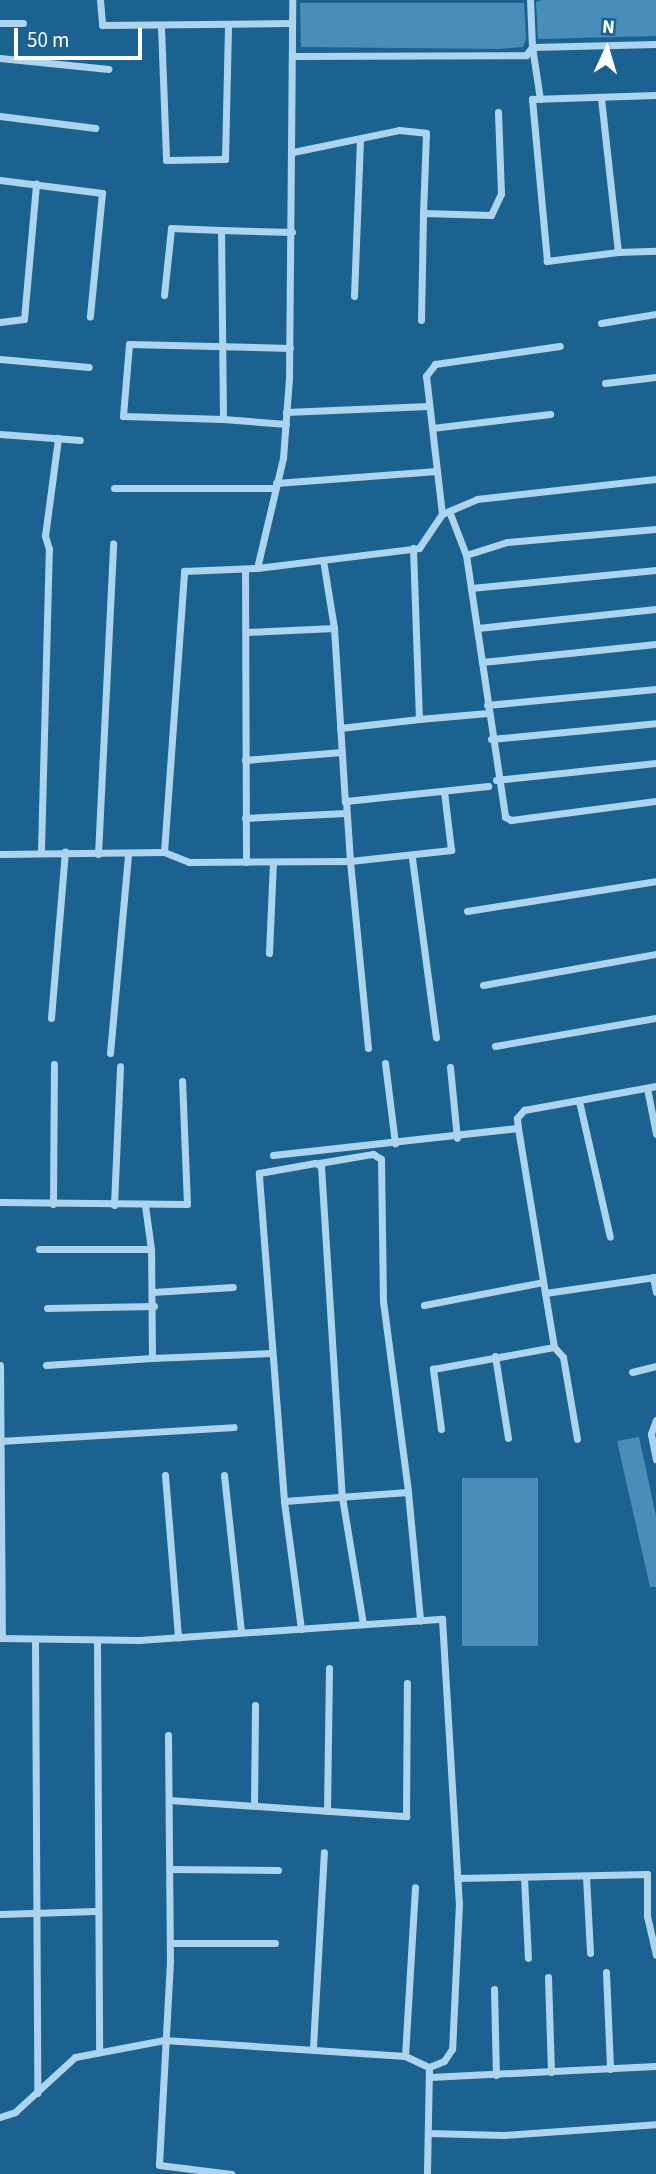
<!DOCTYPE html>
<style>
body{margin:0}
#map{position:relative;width:656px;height:2174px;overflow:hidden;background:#1c6291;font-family:"Source Sans 3",sans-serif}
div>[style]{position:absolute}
.building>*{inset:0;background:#498db9;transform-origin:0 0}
.minor>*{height:7px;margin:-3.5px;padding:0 3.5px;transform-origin:3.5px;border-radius:3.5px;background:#acd4ee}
span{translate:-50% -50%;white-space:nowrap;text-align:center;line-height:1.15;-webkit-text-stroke:7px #1c6291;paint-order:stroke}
.north{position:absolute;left:572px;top:14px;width:70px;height:70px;-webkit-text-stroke:5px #1c6291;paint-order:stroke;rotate:4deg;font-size:19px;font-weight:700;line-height:28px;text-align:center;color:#fff}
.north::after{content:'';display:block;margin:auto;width:24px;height:32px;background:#fff;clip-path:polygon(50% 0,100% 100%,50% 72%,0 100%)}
.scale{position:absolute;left:14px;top:28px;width:128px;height:32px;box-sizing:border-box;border:4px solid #fff;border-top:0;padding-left:9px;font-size:21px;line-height:24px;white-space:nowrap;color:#fff;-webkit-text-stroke:5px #1c6291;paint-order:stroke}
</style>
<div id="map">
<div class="building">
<div style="clip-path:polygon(656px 0,656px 36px,538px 39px,536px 2px,542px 0)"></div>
<div style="clip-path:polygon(300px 3px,524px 3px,526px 39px,523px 47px,499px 49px,301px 47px)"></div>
<div style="clip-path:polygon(639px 1437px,656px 1516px,656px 1587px,650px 1587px,617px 1441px)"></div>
<div style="left:462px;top:1478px;width:76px;height:168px"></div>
</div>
<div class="minor">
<div style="left:100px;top:0;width:25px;rotate:85deg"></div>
<div style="left:102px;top:25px;width:190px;rotate:-0.6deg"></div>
<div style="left:0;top:23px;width:23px"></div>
<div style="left:161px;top:27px;width:133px;rotate:87.8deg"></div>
<div style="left:166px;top:160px;width:59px;rotate:-1deg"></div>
<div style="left:225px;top:159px;width:134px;rotate:-88.7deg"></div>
<div style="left:293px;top:56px;width:233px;rotate:-0.2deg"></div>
<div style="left:526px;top:55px;width:10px;rotate:-53deg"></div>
<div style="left:532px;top:47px;width:47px;rotate:-92.4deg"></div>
<div style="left:0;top:58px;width:109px;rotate:5.8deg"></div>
<div style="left:601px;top:98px;width:155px;rotate:83.7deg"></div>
<div style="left:618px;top:252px;width:72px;rotate:172.8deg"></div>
<div style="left:547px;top:261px;width:163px;rotate:-95.3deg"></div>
<div style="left:532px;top:99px;width:124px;rotate:-1.8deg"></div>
<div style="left:540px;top:99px;width:53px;rotate:-98.7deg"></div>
<div style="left:532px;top:47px;width:124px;rotate:-1.4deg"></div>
<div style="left:0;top:116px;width:96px;rotate:7.2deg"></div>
<div style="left:293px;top:152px;width:108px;rotate:-11.7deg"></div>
<div style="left:399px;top:130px;width:27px;rotate:6deg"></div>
<div style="left:426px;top:133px;width:80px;rotate:92.1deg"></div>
<div style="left:423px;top:213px;width:68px;rotate:1.7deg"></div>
<div style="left:491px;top:215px;width:23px;rotate:-65deg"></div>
<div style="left:501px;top:194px;width:82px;rotate:-92.1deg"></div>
<div style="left:0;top:180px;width:103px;rotate:7.3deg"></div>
<div style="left:102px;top:193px;width:124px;rotate:95.6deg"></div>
<div style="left:618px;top:252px;width:38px;rotate:-2deg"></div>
<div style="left:164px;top:295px;width:67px;rotate:-84deg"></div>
<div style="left:171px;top:228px;width:50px;rotate:2.3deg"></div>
<div style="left:354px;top:296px;width:157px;rotate:-87.8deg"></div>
<div style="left:421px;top:320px;width:107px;rotate:-88.9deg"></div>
<div style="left:0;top:322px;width:24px;rotate:-7deg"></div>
<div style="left:24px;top:319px;width:136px;rotate:-84.9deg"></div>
<div style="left:601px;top:323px;width:56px;rotate:-9.3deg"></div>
<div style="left:0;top:359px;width:89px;rotate:5.1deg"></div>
<div style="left:605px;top:383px;width:51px;rotate:-6.7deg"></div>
<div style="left:286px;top:412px;width:143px;rotate:-2.4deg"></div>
<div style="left:223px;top:419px;width:100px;rotate:-178.3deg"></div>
<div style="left:123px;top:416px;width:72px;rotate:-85.2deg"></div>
<div style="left:129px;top:344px;width:161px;rotate:1.4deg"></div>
<div style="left:286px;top:424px;width:63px;rotate:-175.5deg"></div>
<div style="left:223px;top:419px;width:189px;rotate:-90.6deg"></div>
<div style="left:221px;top:230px;width:71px;rotate:1.6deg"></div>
<div style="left:432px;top:428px;width:119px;rotate:-6.8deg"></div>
<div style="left:0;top:434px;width:80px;rotate:4.3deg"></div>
<div style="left:276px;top:483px;width:161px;rotate:-4.3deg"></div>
<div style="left:114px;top:488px;width:161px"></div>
<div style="left:449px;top:511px;width:47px;rotate:68.9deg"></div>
<div style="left:466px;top:555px;width:265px;rotate:81.5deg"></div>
<div style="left:505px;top:817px;width:7px;rotate:27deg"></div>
<div style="left:511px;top:820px;width:146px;rotate:-7.5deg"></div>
<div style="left:442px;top:514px;width:139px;rotate:-96.6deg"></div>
<div style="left:426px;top:376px;width:15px;rotate:-53deg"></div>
<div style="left:435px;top:364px;width:126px;rotate:-8.2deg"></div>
<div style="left:413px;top:548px;width:171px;rotate:88deg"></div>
<div style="left:419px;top:719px;width:69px;rotate:-5deg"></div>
<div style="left:466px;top:555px;width:43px;rotate:-17.6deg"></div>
<div style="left:507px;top:542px;width:150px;rotate:-5deg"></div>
<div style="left:323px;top:560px;width:69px;rotate:80.8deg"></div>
<div style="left:334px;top:628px;width:174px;rotate:86.4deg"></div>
<div style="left:257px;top:568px;width:113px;rotate:-76.7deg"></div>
<div style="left:283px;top:458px;width:80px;rotate:-85.7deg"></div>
<div style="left:289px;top:378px;width:378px;rotate:-89.5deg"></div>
<div style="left:245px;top:569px;width:293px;rotate:89.8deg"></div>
<div style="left:471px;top:588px;width:186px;rotate:-5.6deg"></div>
<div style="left:478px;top:628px;width:179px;rotate:-6.1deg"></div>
<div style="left:247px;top:632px;width:87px;rotate:-2.6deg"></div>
<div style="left:482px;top:662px;width:175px;rotate:-5.9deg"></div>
<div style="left:487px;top:705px;width:170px;rotate:-5.4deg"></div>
<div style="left:340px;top:728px;width:80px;rotate:-6.5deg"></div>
<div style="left:491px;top:739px;width:166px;rotate:-5.5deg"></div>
<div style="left:245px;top:760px;width:97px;rotate:-4.7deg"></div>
<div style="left:496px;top:780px;width:161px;rotate:-6.1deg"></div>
<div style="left:245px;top:818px;width:101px;rotate:-2.8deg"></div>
<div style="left:41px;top:850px;width:301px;rotate:-88.5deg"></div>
<div style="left:49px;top:549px;width:14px;rotate:-107deg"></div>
<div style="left:45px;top:536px;width:99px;rotate:-82.4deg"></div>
<div style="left:164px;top:852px;width:27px;rotate:22deg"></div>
<div style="left:189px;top:862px;width:161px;rotate:-0.4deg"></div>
<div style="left:350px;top:861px;width:60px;rotate:-93.8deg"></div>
<div style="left:346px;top:801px;width:143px;rotate:-6deg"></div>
<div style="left:0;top:854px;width:164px;rotate:-0.7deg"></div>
<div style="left:164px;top:852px;width:282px;rotate:-85.9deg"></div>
<div style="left:184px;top:571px;width:73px;rotate:-2.4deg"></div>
<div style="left:257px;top:568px;width:163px;rotate:-7deg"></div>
<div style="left:419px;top:548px;width:41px;rotate:-55.9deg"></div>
<div style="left:442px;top:514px;width:38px;rotate:-23deg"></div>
<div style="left:477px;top:499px;width:180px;rotate:-6.4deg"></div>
<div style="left:98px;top:854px;width:311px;rotate:-87.2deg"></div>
<div style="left:412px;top:858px;width:181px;rotate:82.4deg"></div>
<div style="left:467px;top:911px;width:191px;rotate:-9deg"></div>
<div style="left:269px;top:953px;width:90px;rotate:-87.5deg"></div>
<div style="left:483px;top:985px;width:176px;rotate:-10.2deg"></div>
<div style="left:51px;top:1018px;width:167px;rotate:-85.2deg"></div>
<div style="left:495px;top:1046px;width:163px;rotate:-9.9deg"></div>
<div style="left:368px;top:1048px;width:188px;rotate:-95.5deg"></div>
<div style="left:350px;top:861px;width:102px;rotate:-6.2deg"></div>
<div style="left:451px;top:850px;width:59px;rotate:-96.8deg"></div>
<div style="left:110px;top:1053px;width:198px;rotate:-84.8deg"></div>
<div style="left:385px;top:1063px;width:81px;rotate:82.9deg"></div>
<div style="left:450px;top:1067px;width:71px;rotate:84.4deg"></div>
<div style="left:647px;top:1088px;width:47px;rotate:78.9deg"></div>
<div style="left:579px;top:1101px;width:139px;rotate:77.2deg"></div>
<div style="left:518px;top:1128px;width:167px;rotate:80.7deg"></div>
<div style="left:545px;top:1293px;width:112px;rotate:-8.2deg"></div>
<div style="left:273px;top:1155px;width:246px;rotate:-6.3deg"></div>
<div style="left:518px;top:1128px;width:10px;rotate:-96deg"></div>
<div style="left:517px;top:1118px;width:11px;rotate:-49deg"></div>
<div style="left:524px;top:1110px;width:134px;rotate:-10.3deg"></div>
<div style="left:319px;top:1163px;width:55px;rotate:-9.5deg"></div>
<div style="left:373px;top:1154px;width:9px;rotate:32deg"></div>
<div style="left:381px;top:1159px;width:142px;rotate:89.2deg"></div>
<div style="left:383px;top:1301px;width:193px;rotate:82.5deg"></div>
<div style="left:0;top:1202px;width:187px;rotate:0.6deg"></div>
<div style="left:187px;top:1204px;width:123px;rotate:-92.3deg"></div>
<div style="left:53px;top:1204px;width:140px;rotate:-89.6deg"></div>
<div style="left:114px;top:1205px;width:139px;rotate:-87.5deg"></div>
<div style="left:39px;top:1249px;width:112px"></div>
<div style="left:653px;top:1277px;width:15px;rotate:79deg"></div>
<div style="left:153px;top:1292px;width:80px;rotate:-3.6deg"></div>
<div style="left:424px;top:1305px;width:121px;rotate:-10.9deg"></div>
<div style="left:47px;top:1308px;width:107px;rotate:-1.1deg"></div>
<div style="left:554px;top:1347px;width:13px;rotate:48deg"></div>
<div style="left:563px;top:1357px;width:83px;rotate:80.3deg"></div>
<div style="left:495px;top:1356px;width:83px;rotate:81deg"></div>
<div style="left:152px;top:1358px;width:119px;rotate:-2.4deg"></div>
<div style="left:0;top:1365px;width:273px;rotate:89.6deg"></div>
<div style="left:46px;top:1365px;width:106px;rotate:-3.8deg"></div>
<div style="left:152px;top:1358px;width:109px;rotate:-90.5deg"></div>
<div style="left:151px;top:1249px;width:44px;rotate:-97.8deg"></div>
<div style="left:632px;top:1372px;width:25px;rotate:-14deg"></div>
<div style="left:656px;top:1420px;width:15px;rotate:110deg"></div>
<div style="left:651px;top:1434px;width:26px;rotate:79deg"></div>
<div style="left:441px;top:1429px;width:61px;rotate:-97.6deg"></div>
<div style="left:433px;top:1369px;width:123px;rotate:-10.3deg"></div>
<div style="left:554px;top:1347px;width:55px;rotate:-99.5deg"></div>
<div style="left:0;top:1441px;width:234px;rotate:-3.4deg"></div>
<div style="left:165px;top:1475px;width:163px;rotate:85.4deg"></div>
<div style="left:224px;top:1475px;width:158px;rotate:83.8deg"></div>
<div style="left:284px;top:1501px;width:124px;rotate:-4.2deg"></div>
<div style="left:408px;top:1492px;width:129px;rotate:84.6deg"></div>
<div style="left:301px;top:1629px;width:129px;rotate:-97.6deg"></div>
<div style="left:284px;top:1501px;width:329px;rotate:-94.4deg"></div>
<div style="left:259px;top:1173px;width:57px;rotate:-10.1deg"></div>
<div style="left:315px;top:1163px;width:7px;rotate:27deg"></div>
<div style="left:321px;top:1166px;width:332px;rotate:86.4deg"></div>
<div style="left:342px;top:1497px;width:129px;rotate:80.6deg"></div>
<div style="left:0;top:1638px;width:139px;rotate:0.8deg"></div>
<div style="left:139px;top:1640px;width:304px;rotate:-4deg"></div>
<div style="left:442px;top:1619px;width:285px;rotate:86.6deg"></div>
<div style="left:459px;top:1903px;width:146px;rotate:92.7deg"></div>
<div style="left:452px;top:2049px;width:14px;rotate:124deg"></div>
<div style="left:444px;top:2061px;width:16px;rotate:158deg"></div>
<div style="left:35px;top:1640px;width:453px;rotate:89.7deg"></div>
<div style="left:97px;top:1640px;width:412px;rotate:89.7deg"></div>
<div style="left:168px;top:1735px;width:226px;rotate:89.5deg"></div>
<div style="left:170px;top:1961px;width:204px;rotate:93.1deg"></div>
<div style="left:159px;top:2165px;width:73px;rotate:7.1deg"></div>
<div style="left:169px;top:1800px;width:238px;rotate:3.9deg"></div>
<div style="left:406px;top:1816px;width:133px;rotate:-89.6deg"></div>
<div style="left:254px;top:1805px;width:100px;rotate:-89.4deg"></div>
<div style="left:327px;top:1811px;width:143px;rotate:-89.2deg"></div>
<div style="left:170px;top:1869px;width:108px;rotate:0.5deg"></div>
<div style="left:586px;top:1876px;width:77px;rotate:87deg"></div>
<div style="left:524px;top:1877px;width:81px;rotate:87.2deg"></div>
<div style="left:457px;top:1878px;width:190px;rotate:-1.2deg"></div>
<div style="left:647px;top:1874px;width:42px;rotate:90deg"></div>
<div style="left:647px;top:1916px;width:40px;rotate:77deg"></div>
<div style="left:0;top:1914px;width:96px;rotate:-1.8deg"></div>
<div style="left:170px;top:1943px;width:105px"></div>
<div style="left:606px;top:1972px;width:97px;rotate:87.6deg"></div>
<div style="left:548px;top:1977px;width:95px;rotate:88.2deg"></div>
<div style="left:494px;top:1989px;width:86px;rotate:88.7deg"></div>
<div style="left:313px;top:2047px;width:195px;rotate:-86.8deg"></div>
<div style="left:405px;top:2056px;width:169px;rotate:-86.6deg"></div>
<div style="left:430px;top:2077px;width:226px;rotate:-2.8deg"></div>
<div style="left:0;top:2117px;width:16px;rotate:-18deg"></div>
<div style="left:15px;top:2112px;width:81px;rotate:-42.5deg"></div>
<div style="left:75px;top:2057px;width:91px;rotate:-10.8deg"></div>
<div style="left:164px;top:2040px;width:242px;rotate:3.8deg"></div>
<div style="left:405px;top:2056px;width:26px;rotate:25deg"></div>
<div style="left:429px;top:2067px;width:107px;rotate:91.1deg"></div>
<div style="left:428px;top:2133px;width:76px;rotate:1.5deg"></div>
<div style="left:504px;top:2135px;width:152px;rotate:-4.1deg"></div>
</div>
<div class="north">N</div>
<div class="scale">50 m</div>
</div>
